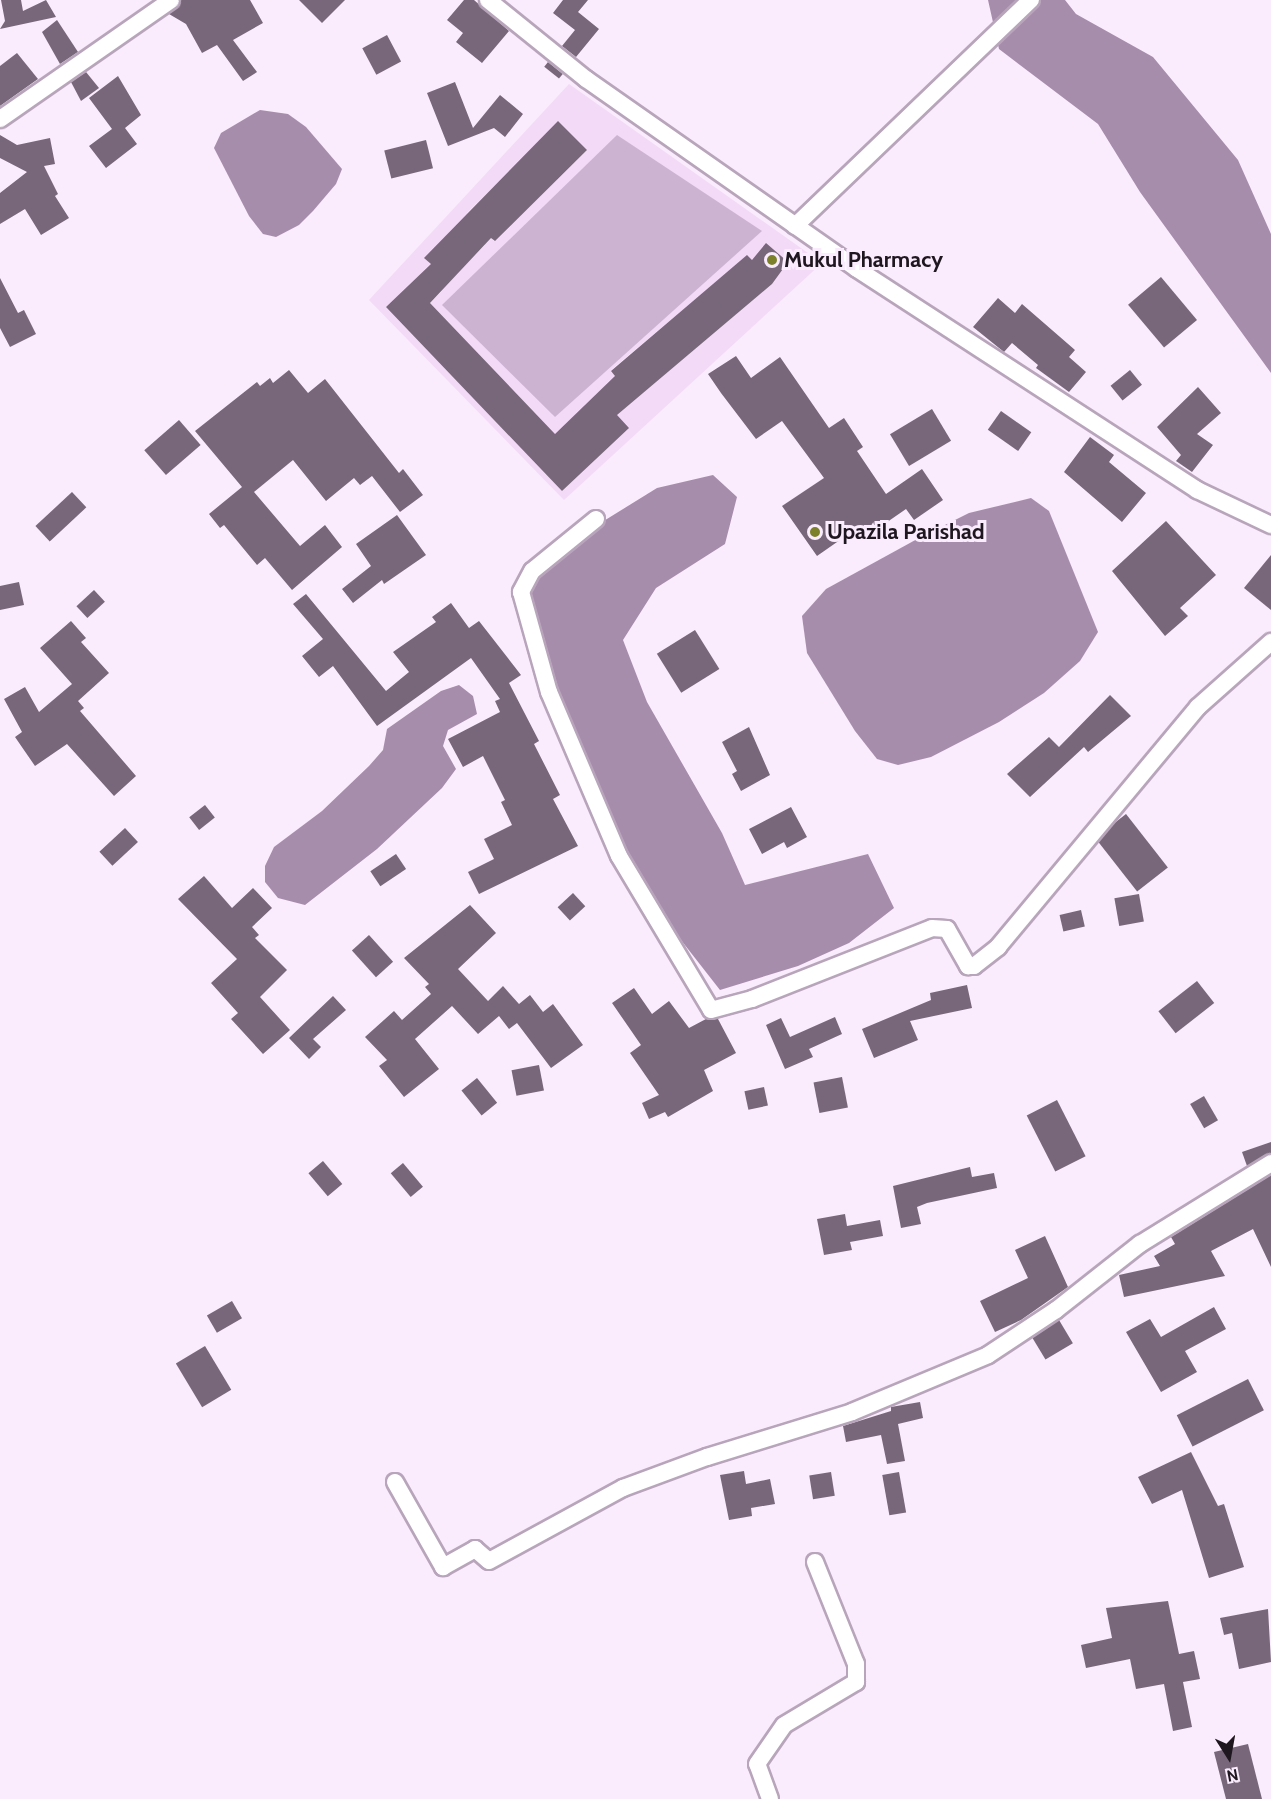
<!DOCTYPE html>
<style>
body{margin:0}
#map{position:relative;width:1271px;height:1799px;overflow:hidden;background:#faebfd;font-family:Cabin,sans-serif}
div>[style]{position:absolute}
.built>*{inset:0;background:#f3daf7}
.green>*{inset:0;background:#cdb3d2}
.water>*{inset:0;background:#a78dac}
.building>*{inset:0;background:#78677a;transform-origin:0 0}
.roads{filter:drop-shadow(2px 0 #b8a5bb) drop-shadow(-2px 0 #b8a5bb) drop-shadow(0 2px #b8a5bb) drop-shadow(0 -2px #b8a5bb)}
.street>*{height:16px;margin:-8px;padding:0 8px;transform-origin:8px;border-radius:8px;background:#fff}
.dots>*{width:16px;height:16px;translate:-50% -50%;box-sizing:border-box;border:3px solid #faebfd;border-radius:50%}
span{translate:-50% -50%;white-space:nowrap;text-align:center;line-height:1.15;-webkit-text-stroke:6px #faebfd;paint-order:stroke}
.poi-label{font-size:22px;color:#1e171f;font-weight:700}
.left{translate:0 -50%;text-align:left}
.north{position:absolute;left:1199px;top:1727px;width:60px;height:60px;-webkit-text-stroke:4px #faebfd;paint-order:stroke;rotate:169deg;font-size:16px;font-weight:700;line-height:24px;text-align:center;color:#1e171f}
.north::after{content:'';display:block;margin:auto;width:21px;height:27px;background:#1e171f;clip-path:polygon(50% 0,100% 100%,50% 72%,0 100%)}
</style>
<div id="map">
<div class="built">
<div style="clip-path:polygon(evenodd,569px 84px,822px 263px,564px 500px,369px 300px,569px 84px,559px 122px,587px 150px,494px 241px,467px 213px,559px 122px,569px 84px,460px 221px,485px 245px,449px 281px,425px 258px,460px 221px,569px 84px,747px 256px,772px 284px,635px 399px,611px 370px,747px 256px,569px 84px,424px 272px,442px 291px,430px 303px,555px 434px,596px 395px,628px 428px,562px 491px,386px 307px,424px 272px)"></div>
</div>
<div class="green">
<div style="clip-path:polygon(617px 135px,762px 231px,555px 417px,442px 305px)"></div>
</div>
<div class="water">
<div style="clip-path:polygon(988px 0,1065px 0,1076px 14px,1153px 57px,1238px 160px,1271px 234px,1271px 373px,1140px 192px,1098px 124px,999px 49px)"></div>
<div style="clip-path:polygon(260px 110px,288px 114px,306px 127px,342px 169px,336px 184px,313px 211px,299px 225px,276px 237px,263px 234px,249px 216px,214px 148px,221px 133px)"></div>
<div style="clip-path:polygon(713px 475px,737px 497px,725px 544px,656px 588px,623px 640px,647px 702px,722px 833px,745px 885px,868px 854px,894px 908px,849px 943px,798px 966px,720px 990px,670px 926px,628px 854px,561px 705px,528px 590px,544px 570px,594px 527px,657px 488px)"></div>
<div style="clip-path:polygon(1031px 498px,1049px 511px,1098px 632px,1080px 661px,1044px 693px,999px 722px,931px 757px,898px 765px,877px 759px,855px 731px,807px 653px,802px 616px,826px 589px,919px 538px,969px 513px)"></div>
<div style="clip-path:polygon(459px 685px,473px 696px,477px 714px,448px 730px,443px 746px,456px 769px,442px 788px,377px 849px,305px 905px,278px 898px,265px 882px,265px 866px,274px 847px,322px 811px,369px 766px,383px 750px,387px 729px,441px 691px)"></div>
</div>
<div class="building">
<div style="clip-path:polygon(1px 0,21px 0,23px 11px,46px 0,56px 17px,0 29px,5px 21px)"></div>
<div style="clip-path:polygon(181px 0,250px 0,263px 23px,233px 40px,257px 72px,243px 81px,217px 45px,202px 53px,186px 24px,169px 14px)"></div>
<div style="clip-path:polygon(299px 0,345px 0,322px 23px)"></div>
<div style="clip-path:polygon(464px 0,474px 0,509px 31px,482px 63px,456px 42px,463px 33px,447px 20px)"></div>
<div style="clip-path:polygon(563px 0,588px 0,578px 12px,599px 29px,576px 57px,562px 46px,575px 30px,553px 13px)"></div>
<div style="clip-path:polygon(57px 20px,78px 52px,60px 64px,42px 32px)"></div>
<div style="left:387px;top:35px;width:30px;height:28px;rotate:62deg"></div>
<div style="clip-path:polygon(17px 53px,38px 79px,0 106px,0 66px)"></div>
<div style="left:548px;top:62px;width:19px;height:6px;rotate:39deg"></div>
<div style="clip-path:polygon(86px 72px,99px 88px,81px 101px,71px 82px)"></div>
<div style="clip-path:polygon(118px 76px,141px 115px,125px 128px,137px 144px,106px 168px,89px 146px,112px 129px,89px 98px)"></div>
<div style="clip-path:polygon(455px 82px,473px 128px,500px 95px,523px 114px,505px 137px,494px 128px,448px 146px,427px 93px)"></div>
<div style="clip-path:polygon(558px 121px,587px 150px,495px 241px,491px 238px,430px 303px,555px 434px,615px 376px,611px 371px,747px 255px,752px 260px,766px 243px,788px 262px,772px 284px,617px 415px,629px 428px,562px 491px,386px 307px,431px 264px,424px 258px)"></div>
<div style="clip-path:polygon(0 135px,17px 145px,50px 138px,55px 164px,44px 166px,58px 194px,55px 196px,69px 218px,41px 235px,25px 209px,0 224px,0 193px,27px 172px,0 158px)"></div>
<div style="left:426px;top:140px;width:29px;height:43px;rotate:76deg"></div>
<div style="left:1161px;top:277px;width:56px;height:43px;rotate:50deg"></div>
<div style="clip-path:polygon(0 278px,18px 313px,24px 310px,36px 334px,10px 347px,0 328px)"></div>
<div style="clip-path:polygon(998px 298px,1015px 313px,1022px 304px,1075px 350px,1069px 357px,1086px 372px,1069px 392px,1036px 368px,1038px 365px,1012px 343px,1004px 352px,973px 327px)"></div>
<div style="clip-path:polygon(736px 356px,751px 378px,780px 357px,829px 428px,844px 418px,863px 447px,857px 451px,886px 494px,922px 469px,943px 500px,914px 520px,906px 509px,867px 536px,860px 526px,817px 556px,782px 506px,824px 478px,782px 421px,756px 439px,721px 393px,708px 374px)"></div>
<div style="clip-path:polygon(289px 370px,308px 393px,325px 379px,399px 473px,403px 469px,423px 495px,400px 512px,372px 476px,360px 485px,354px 478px,326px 501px,293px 460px,254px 492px,300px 546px,325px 525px,342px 547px,292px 590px,265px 558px,257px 565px,224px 525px,220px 528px,209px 514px,242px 487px,195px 431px,257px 382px,260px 386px,270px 378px,273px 383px)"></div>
<div style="left:1130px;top:370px;width:19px;height:25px;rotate:51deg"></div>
<div style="clip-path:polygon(1198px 387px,1221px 413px,1197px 434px,1213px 445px,1192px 472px,1176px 461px,1181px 455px,1157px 427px)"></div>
<div style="left:932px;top:409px;width:37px;height:49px;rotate:59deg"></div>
<div style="left:1001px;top:411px;width:37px;height:23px;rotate:35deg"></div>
<div style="left:179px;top:420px;width:33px;height:46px;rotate:49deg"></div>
<div style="clip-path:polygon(1090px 437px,1114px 455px,1109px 462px,1146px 493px,1122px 522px,1064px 472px)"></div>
<div style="left:72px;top:492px;width:21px;height:50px;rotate:47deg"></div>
<div style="clip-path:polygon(397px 515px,426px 555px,384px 584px,382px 580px,353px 603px,342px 589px,371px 566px,356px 544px)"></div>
<div style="clip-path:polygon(1166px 521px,1216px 575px,1180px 608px,1188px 616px,1165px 636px,1112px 571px)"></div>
<div style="clip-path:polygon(1271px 555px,1271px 610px,1244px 588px)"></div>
<div style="clip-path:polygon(19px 582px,24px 605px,0 610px,0 586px)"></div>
<div style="left:94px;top:590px;width:16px;height:24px;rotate:47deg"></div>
<div style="clip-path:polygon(306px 594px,386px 691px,409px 672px,393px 652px,436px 622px,432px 617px,451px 603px,469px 628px,479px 621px,521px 675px,509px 683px,539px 741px,534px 744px,560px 795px,553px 799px,578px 846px,479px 894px,468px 872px,494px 859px,484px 839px,512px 825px,501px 802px,505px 800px,483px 756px,463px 767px,448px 739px,500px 712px,495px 701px,500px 699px,471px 658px,377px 726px,333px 666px,319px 677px,302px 656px,323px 639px,293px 604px)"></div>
<div style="clip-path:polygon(71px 621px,86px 638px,81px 642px,109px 673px,78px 701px,84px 708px,80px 711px,136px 776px,114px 796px,67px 744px,35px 766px,15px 737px,22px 732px,4px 699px,25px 687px,39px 712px,72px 684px,40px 648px)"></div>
<div style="left:695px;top:630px;width:46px;height:45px;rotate:58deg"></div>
<div style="clip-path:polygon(1110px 695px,1131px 716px,1088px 752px,1084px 747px,1030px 797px,1007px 774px,1049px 737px,1059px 747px)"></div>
<div style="clip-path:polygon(749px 727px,770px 775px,741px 791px,732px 774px,737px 771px,722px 742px)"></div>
<div style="left:205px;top:805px;width:16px;height:20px;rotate:52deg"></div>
<div style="clip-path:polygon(791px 807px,807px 837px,787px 848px,784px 842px,762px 854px,749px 829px)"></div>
<div style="left:1126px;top:814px;width:68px;height:39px;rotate:52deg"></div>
<div style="left:125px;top:828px;width:19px;height:35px;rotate:47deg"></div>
<div style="left:396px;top:854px;width:18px;height:31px;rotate:56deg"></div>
<div style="clip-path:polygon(204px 876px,232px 908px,253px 888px,272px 908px,252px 927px,259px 935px,255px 938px,287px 970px,260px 997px,290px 1030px,263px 1054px,231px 1019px,238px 1013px,211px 983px,237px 959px,178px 899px)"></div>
<div style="left:573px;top:893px;width:18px;height:21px;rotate:47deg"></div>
<div style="left:1139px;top:894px;width:28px;height:25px;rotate:80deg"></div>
<div style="clip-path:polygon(470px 905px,496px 933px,458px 969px,488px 1001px,503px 986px,519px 1004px,530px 995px,543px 1012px,553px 1004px,583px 1045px,551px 1068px,517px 1023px,509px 1029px,499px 1016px,478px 1034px,452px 1006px,415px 1039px,439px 1069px,404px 1097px,379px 1066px,387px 1060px,365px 1037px,394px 1011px,402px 1020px,431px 994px,425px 987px,429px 984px,404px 958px)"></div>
<div style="left:1081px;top:910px;width:17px;height:22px;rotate:77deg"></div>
<div style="left:369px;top:935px;width:36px;height:23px;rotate:48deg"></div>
<div style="left:1197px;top:981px;width:28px;height:49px;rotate:52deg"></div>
<div style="clip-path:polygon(967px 985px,972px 1008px,910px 1021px,918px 1040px,874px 1058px,862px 1029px,931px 1000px,930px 993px)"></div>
<div style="clip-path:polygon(634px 988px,652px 1014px,669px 1001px,689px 1028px,706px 1019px,718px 1019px,736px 1053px,704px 1070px,713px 1091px,668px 1117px,665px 1112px,649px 1119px,642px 1103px,659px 1095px,630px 1053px,641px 1045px,612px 1003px)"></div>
<div style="clip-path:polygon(333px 996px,346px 1010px,313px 1039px,321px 1047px,309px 1059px,289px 1038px)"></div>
<div style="clip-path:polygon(835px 1017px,842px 1034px,809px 1049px,813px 1057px,785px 1069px,766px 1025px,781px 1018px,790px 1037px)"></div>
<div style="left:539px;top:1065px;width:26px;height:28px;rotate:79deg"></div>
<div style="left:842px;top:1077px;width:31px;height:29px;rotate:79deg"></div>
<div style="left:477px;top:1078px;width:32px;height:20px;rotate:51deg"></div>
<div style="left:764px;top:1087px;width:19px;height:20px;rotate:78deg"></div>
<div style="left:1204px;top:1096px;width:28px;height:16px;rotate:60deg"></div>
<div style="left:1057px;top:1100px;width:63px;height:34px;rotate:63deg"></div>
<div style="clip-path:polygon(1271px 1142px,1271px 1153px,1247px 1166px,1242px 1152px)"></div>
<div style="left:323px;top:1161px;width:30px;height:19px;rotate:50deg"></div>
<div style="left:403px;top:1163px;width:31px;height:16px;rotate:50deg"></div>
<div style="clip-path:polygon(970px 1167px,972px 1177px,994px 1173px,997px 1188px,927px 1203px,917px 1207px,921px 1224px,901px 1228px,893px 1186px)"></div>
<div style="clip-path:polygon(1271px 1175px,1271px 1267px,1253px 1229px,1211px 1251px,1225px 1276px,1124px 1297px,1119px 1275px,1160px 1266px,1154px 1256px,1175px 1244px,1171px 1237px)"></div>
<div style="clip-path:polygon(845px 1214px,847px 1226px,880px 1220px,883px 1236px,850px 1242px,852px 1250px,824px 1255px,817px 1219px)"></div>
<div style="clip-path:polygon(1045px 1236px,1068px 1287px,1021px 1320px,995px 1332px,980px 1301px,1028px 1278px,1015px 1250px)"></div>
<div style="left:232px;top:1301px;width:20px;height:29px;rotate:60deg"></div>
<div style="clip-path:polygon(1214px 1307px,1226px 1329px,1185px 1351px,1197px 1372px,1161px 1392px,1126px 1332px,1150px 1319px,1161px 1337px)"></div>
<div style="left:1059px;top:1320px;width:27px;height:32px;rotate:59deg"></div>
<div style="left:205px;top:1346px;width:51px;height:34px;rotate:59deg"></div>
<div style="left:1248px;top:1379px;width:35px;height:80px;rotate:63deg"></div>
<div style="clip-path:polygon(920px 1402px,923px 1418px,898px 1424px,905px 1461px,887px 1464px,881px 1435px,846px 1442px,843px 1426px,891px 1411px,891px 1407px)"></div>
<div style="clip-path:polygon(1191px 1452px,1218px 1506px,1224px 1504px,1244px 1567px,1209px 1578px,1182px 1490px,1152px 1504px,1138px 1477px)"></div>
<div style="clip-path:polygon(744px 1471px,746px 1484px,770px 1479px,775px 1504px,751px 1508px,752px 1516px,729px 1520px,720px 1475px)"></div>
<div style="left:831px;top:1472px;width:24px;height:22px;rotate:81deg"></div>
<div style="left:899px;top:1472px;width:41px;height:17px;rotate:80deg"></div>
<div style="clip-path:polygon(1168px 1601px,1179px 1654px,1194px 1651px,1200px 1679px,1183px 1682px,1192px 1727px,1173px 1731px,1164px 1684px,1136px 1689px,1130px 1659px,1086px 1668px,1081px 1645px,1112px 1638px,1106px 1608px)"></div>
<div style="clip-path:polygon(1268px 1609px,1271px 1662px,1239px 1669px,1232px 1633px,1224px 1635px,1220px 1618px)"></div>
<div style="clip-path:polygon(1248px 1744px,1262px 1799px,1226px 1799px,1214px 1752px)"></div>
</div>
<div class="roads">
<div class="street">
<div style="left:488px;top:0;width:126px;rotate:38.9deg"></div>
<div style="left:586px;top:79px;width:331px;rotate:35deg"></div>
<div style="left:857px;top:269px;width:406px;rotate:33deg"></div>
<div style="left:1197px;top:490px;width:82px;rotate:25.3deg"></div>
<div style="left:0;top:119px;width:208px;rotate:-34.8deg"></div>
<div style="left:795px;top:226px;width:327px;rotate:-43.8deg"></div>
<div style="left:596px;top:519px;width:82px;rotate:140.9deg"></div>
<div style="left:532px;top:571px;width:24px;rotate:118deg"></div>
<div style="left:521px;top:592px;width:104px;rotate:74.4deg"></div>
<div style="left:549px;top:692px;width:178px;rotate:66.9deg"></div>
<div style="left:619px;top:856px;width:179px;rotate:59.1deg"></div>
<div style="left:711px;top:1010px;width:42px;rotate:-15deg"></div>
<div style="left:752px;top:999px;width:193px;rotate:-21.5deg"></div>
<div style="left:932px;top:928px;width:15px;rotate:4deg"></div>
<div style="left:947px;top:929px;width:43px;rotate:60.4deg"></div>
<div style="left:968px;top:966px;width:6px"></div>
<div style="left:974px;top:966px;width:31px;rotate:-38deg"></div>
<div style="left:998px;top:947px;width:312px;rotate:-50.2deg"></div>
<div style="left:1198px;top:707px;width:98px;rotate:-41.7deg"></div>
<div style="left:395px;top:1482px;width:98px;rotate:60.5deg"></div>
<div style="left:443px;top:1567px;width:37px;rotate:-29deg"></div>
<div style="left:475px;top:1549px;width:18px;rotate:41deg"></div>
<div style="left:489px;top:1561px;width:153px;rotate:-28.6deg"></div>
<div style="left:623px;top:1488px;width:90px;rotate:-20.3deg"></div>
<div style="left:707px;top:1457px;width:152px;rotate:-17.2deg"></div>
<div style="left:852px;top:1412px;width:147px;rotate:-22.7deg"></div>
<div style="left:988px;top:1355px;width:82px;rotate:-33.5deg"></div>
<div style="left:1056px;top:1310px;width:107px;rotate:-38.2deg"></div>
<div style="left:1140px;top:1244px;width:154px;rotate:-31.7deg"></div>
<div style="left:770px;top:1799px;width:37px;rotate:-110deg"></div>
<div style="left:757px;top:1764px;width:47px;rotate:-55.3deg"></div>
<div style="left:784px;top:1725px;width:84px;rotate:-30.8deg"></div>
<div style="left:856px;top:1682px;width:18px;rotate:-90deg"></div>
<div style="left:856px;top:1664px;width:110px;rotate:-111.9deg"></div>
</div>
</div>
<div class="dots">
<div style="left:772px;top:260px;background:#7d802a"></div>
<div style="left:815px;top:532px;background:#7d802a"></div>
</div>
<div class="poi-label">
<span class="left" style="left:784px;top:260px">Mukul Pharmacy</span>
<span class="left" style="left:827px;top:532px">Upazila Parishad</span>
</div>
<div class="north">N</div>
</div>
